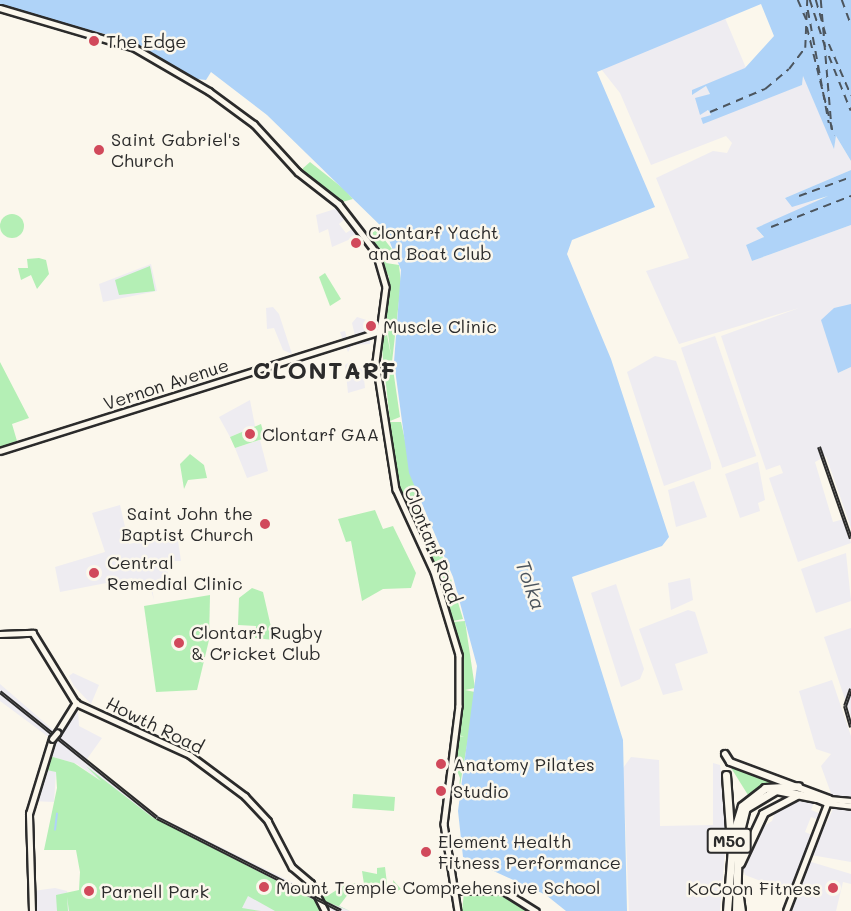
<!DOCTYPE html>
<style>
body{margin:0}
#map{position:relative;width:851px;height:911px;overflow:hidden;background:#fbf7ec;font-family:Mali,sans-serif}
div>[style]{position:absolute}
.built>*{inset:0;background:#eeecf1;transform-origin:0 0}
.green>*{inset:0;background:#b4efb5;transform-origin:0 0}
.round{border-radius:50%}
.water>*{inset:0;background:#afd3f8}
.stream>*{height:1.5px;margin:-0.75px;padding:0 0.75px;transform-origin:0.75px;border-radius:0.75px;background:#afd3f8}
.ferry>*{height:1.5px;margin-top:-0.75px;transform-origin:0;background:repeating-linear-gradient(90deg,#4c555e 0 8px,transparent 0 14px)}
.roads{filter:drop-shadow(2px 0 #2b2b2b) drop-shadow(-2px 0 #2b2b2b) drop-shadow(0 2px #2b2b2b) drop-shadow(0 -2px #2b2b2b)}
.secondary>*{height:4.5px;margin:-2.25px;padding:0 2.25px;transform-origin:2.25px;border-radius:2.25px;background:#fbf7ec}
.trunk>*{height:6px;margin:-3px;padding:0 3px;transform-origin:3px;border-radius:3px;background:#fbf7ec}
.motorway>*{height:7px;margin:-3.5px;padding:0 3.5px;transform-origin:3.5px;border-radius:3.5px;background:#fbf7ec}
.rail>*{height:4px;margin-top:-2px;transform-origin:0;background:repeating-linear-gradient(90deg,#fbf7ec 0 4.5px,#2b2b2b 0 9px);box-sizing:border-box;border-block:2px solid #2b2b2b}
.bridges{filter:drop-shadow(2px 0 #2b2b2b) drop-shadow(-2px 0 #2b2b2b) drop-shadow(0 2px #2b2b2b) drop-shadow(0 -2px #2b2b2b)}
.secondary-bridge>*{height:4.5px;margin:-2.25px;padding:0 2.25px;transform-origin:2.25px;border-radius:2.25px;background:#fbf7ec}
.dots>*{width:16px;height:16px;translate:-50% -50%;box-sizing:border-box;border:3px solid #fbf7ec;border-radius:50%}
span{translate:-50% -50%;white-space:nowrap;text-align:center;line-height:1.15;-webkit-text-stroke:5px #fbf7ec;paint-order:stroke}
.shield-label span{padding:2px 4px;background:#fbf7ec;border:2px solid;border-radius:4px;-webkit-text-stroke-width:0}
.shield-label{font-size:16px;color:#2b2b2b;font-weight:700}
.poi-label{font-size:18px;color:#2b2b2b}
.left{translate:0 -50%;text-align:left}
.right{translate:-100% -50%;text-align:right}
.street-label{font-size:18px;color:#2b2b2b}
.water-label{font-size:20px;color:#4c555e;font-style:italic}
.district-label{font-size:24px;color:#2b2b2b;font-weight:700;letter-spacing:1.5px}
</style>
<div id="map">
<div class="built">
<div style="clip-path:polygon(725px 18px,746px 68px,693px 90px,692px 95px,706px 86px,710px 94px,697px 99px,711px 115px,702px 121px,802px 85px,803px 75px,834px 148px,836px 136px,851px 161px,851px 170px,785px 198px,804px 203px,827px 198px,756px 228px,764px 238px,746px 245px,752px 261px,851px 225px,851px 305px,838px 373px,851px 367px,851px 528px,826px 456px,815px 462px,833px 522px,844px 519px,851px 543px,798px 562px,769px 478px,783px 473px,780px 465px,766px 470px,721px 336px,799px 308px,679px 344px,646px 271px,689px 258px,656px 178px,713px 151px,727px 153px,732px 143px,726px 136px,651px 165px,620px 93px,601px 69px)"></div>
<div style="clip-path:polygon(338px 208px,346px 218px,339px 224px,346px 233px,354px 228px,360px 235px,332px 247px,328px 229px,319px 233px,316px 215px)"></div>
<div style="clip-path:polygon(151px 264px,157px 291px,103px 302px,99px 284px)"></div>
<div style="clip-path:polygon(273px 307px,279px 314px,292px 354px,283px 350px,274px 328px,267px 329px,266px 308px)"></div>
<div style="clip-path:polygon(357px 317px,373px 322px,370px 344px,352px 345px,348px 352px,340px 332px,345px 331px,347px 338px,355px 336px,352px 323px)"></div>
<div style="left:715px;top:336px;width:127px;height:36px;rotate:71deg"></div>
<div style="clip-path:polygon(655px 356px,676px 361px,711px 463px,711px 469px,664px 486px,627px 372px)"></div>
<div style="clip-path:polygon(352px 360px,353px 369px,363px 368px,365px 388px,348px 393px,345px 365px)"></div>
<div style="clip-path:polygon(250px 400px,255px 426px,230px 437px,219px 417px)"></div>
<div style="clip-path:polygon(260px 440px,268px 471px,247px 478px,235px 448px)"></div>
<div style="clip-path:polygon(758px 462px,765px 500px,758px 503px,760px 511px,740px 518px,725px 474px)"></div>
<div style="clip-path:polygon(694px 481px,707px 517px,676px 527px,668px 490px)"></div>
<div style="clip-path:polygon(120px 505px,129px 544px,177px 533px,181px 561px,167px 561px,168px 579px,151px 582px,154px 600px,149px 583px,135px 586px,132px 578px,60px 592px,55px 567px,105px 552px,92px 513px)"></div>
<div style="clip-path:polygon(846px 553px,851px 601px,816px 613px,801px 569px)"></div>
<div style="clip-path:polygon(690px 578px,693px 600px,671px 610px,668px 583px)"></div>
<div style="clip-path:polygon(616px 584px,644px 669px,640px 679px,621px 687px,591px 593px)"></div>
<div style="clip-path:polygon(688px 610px,695px 612px,708px 653px,675px 664px,683px 690px,663px 695px,639px 629px)"></div>
<div style="clip-path:polygon(851px 628px,851px 717px,824px 637px)"></div>
<div style="clip-path:polygon(73px 673px,99px 685px,91px 704px,74px 686px,69px 676px)"></div>
<div style="clip-path:polygon(832px 680px,851px 736px,851px 798px,832px 796px,821px 766px,831px 754px,816px 749px,799px 691px)"></div>
<div style="clip-path:polygon(0 684px,59px 735px,78px 710px,79px 726px,102px 738px,87px 759px,90px 764px,150px 812px,350px 911px,333px 911px,319px 903px,322px 911px,239px 911px,245px 867px,152px 817px,77px 764px,46px 755px,54px 741px,0 701px)"></div>
<div style="clip-path:polygon(631px 757px,659px 760px,660px 826px,713px 825px,713px 763px,720px 765px,728px 819px,720px 911px,629px 911px,623px 768px)"></div>
<div style="clip-path:polygon(41px 768px,56px 772px,54px 802px,32px 801px)"></div>
<div style="clip-path:polygon(797px 797px,815px 800px,811px 810px,821px 814px,819px 820px,811px 817px,805px 832px,812px 835px,789px 892px,745px 875px,742px 865px,759px 829px,772px 821px,776px 809px)"></div>
<div style="clip-path:polygon(833px 809px,851px 809px,851px 862px,811px 855px)"></div>
<div style="clip-path:polygon(808px 861px,851px 874px,851px 884px,843px 882px,836px 911px,789px 911px)"></div>
<div style="clip-path:polygon(55px 888px,67px 891px,69px 911px,35px 911px,33px 891px)"></div>
</div>
<div class="green">
<div style="clip-path:polygon(310px 162px,344px 189px,353px 199px,342px 202px,301px 170px)"></div>
<div class="round" style="left:0;top:214px;width:24px;height:24px"></div>
<div style="clip-path:polygon(377px 230px,395px 253px,386px 263px,399px 265px,401px 283px,392px 362px,400px 417px,390px 421px,381px 340px,387px 334px,391px 356px,387px 326px,384px 327px,389px 277px,368px 235px)"></div>
<div style="clip-path:polygon(39px 258px,46px 260px,49px 274px,37px 289px,31px 275px,21px 280px,18px 268px,28px 268px,27px 259px)"></div>
<div style="clip-path:polygon(150px 266px,155px 291px,119px 295px,115px 280px)"></div>
<div style="clip-path:polygon(325px 273px,341px 299px,330px 306px,319px 277px)"></div>
<div style="clip-path:polygon(0 362px,29px 418px,12px 424px,17px 441px,0 447px)"></div>
<div style="clip-path:polygon(390px 422px,401px 422px,419px 503px,416px 513px,407px 509px,399px 490px)"></div>
<div style="clip-path:polygon(261px 424px,265px 438px,235px 448px,230px 437px)"></div>
<div style="clip-path:polygon(190px 454px,204px 465px,207px 478px,188px 480px,184px 489px,180px 464px)"></div>
<div style="clip-path:polygon(375px 510px,383px 529px,393px 526px,416px 573px,411px 588px,383px 589px,362px 601px,351px 541px,346px 542px,338px 519px)"></div>
<div style="clip-path:polygon(425px 534px,434px 537px,448px 569px,463px 619px,453px 621px)"></div>
<div style="clip-path:polygon(252px 588px,263px 592px,274px 640px,255px 638px,256px 626px,238px 625px,239px 598px)"></div>
<div style="clip-path:polygon(210px 595px,209px 640px,197px 690px,156px 692px,144px 606px)"></div>
<div style="clip-path:polygon(465px 621px,475px 688px,465px 690px,475px 692px,474px 705px,458px 797px,460px 778px,453px 761px,459px 736px,464px 737px,459px 735px,463px 673px,453px 622px)"></div>
<div style="clip-path:polygon(46px 755px,74px 763px,101px 781px,86px 766px,152px 817px,318px 902px,322px 911px,275px 911px,248px 896px,242px 908px,261px 911px,69px 911px,67px 897px,68px 911px,57px 911px,56px 895px,79px 890px,80px 872px,76px 850px,44px 850px,57px 788px,56px 772px,42px 769px)"></div>
<div style="clip-path:polygon(728px 763px,782px 783px,748px 795px)"></div>
<div style="left:395px;top:797px;width:14px;height:42px;rotate:94deg"></div>
<div style="clip-path:polygon(385px 867px,388px 892px,394px 890px,393px 880px,401px 889px,390px 895px,380px 885px,352px 889px,339px 906px,350px 911px,322px 900px,314px 881px,327px 896px,348px 883px,364px 884px,362px 871px,377px 874px,377px 868px)"></div>
<div style="clip-path:polygon(500px 891px,534px 911px,462px 911px,464px 893px)"></div>
</div>
<div class="water">
<div style="clip-path:polygon(0 0,851px 0,851px 161px,836px 136px,834px 149px,803px 76px,802px 85px,703px 124px,701px 118px,711px 115px,708px 110px,700px 115px,695px 98px,710px 94px,706px 86px,692px 95px,692px 90px,745px 68px,774px 36px,761px 4px,597px 72px,655px 207px,572px 240px,567px 254px,611px 359px,669px 537px,662px 546px,572px 577px,623px 740px,627px 911px,566px 911px,546px 895px,463px 857px,458px 811px,477px 666px,453px 577px,409px 473px,394px 362px,401px 270px,385px 230px,267px 115px,211px 72px,206px 80px,197px 79px,126px 40px,0 5px)"></div>
<div style="clip-path:polygon(851px 170px,851px 225px,752px 261px,746px 245px,764px 237px,756px 228px,828px 196px,792px 207px,785px 198px)"></div>
<div style="clip-path:polygon(851px 304px,851px 367px,838px 373px,821px 320px,834px 308px)"></div>
</div>
<div class="stream">
<div style="left:55px;top:830px;width:16px;rotate:-83deg"></div>
</div>
<div class="ferry">
<div style="left:798px;top:0;width:21px;rotate:67deg"></div>
<div style="left:810px;top:0;width:55px;rotate:71.9deg"></div>
<div style="left:816px;top:0;width:41px;rotate:74.2deg"></div>
<div style="left:821px;top:0;width:130px;rotate:85.2deg"></div>
<div style="left:842px;top:0;width:27px;rotate:70deg"></div>
<div style="left:808px;top:10px;width:115px;rotate:79.5deg"></div>
<div style="left:807px;top:27px;width:112px;rotate:76.1deg"></div>
<div style="left:829px;top:44px;width:56px;rotate:66.7deg"></div>
<div style="left:829px;top:56px;width:59px;rotate:68.2deg"></div>
<div style="left:710px;top:112px;width:60px;rotate:-22.7deg"></div>
<div style="left:765px;top:89px;width:31px;rotate:-40deg"></div>
<div style="left:789px;top:69px;width:26px;rotate:-53deg"></div>
<div style="left:805px;top:48px;width:48px;rotate:-87.6deg"></div>
<div style="left:799px;top:196px;width:55px;rotate:-20.1deg"></div>
<div style="left:771px;top:227px;width:86px;rotate:-21.2deg"></div>
</div>
<div class="roads">
<div class="secondary">
<div style="left:0;top:8px;width:141px;rotate:16.5deg"></div>
<div style="left:135px;top:48px;width:86px;rotate:30.2deg"></div>
<div style="left:209px;top:91px;width:56px;rotate:36.3deg"></div>
<div style="left:254px;top:124px;width:65px;rotate:47.5deg"></div>
<div style="left:298px;top:172px;width:52px;rotate:38deg"></div>
<div style="left:339px;top:204px;width:61px;rotate:52.4deg"></div>
<div style="left:376px;top:252px;width:36px;rotate:74deg"></div>
<div style="left:386px;top:287px;width:76px;rotate:97.6deg"></div>
<div style="left:376px;top:362px;width:129px;rotate:81.1deg"></div>
<div style="left:396px;top:489px;width:91px;rotate:65.4deg"></div>
<div style="left:434px;top:572px;width:87px;rotate:73.2deg"></div>
<div style="left:459px;top:655px;width:51px;rotate:90deg"></div>
<div style="left:459px;top:706px;width:119px;rotate:97.2deg"></div>
<div style="left:444px;top:824px;width:88px;rotate:80.9deg"></div>
<div style="left:0;top:451px;width:396px;rotate:-17.5deg"></div>
<div style="left:0;top:634px;width:33px;rotate:-2deg"></div>
<div style="left:33px;top:633px;width:82px;rotate:58.4deg"></div>
<div style="left:76px;top:703px;width:125px;rotate:24.5deg"></div>
<div style="left:190px;top:755px;width:69px;rotate:36.7deg"></div>
<div style="left:245px;top:796px;width:34px;rotate:47deg"></div>
<div style="left:268px;top:821px;width:52px;rotate:62.4deg"></div>
<div style="left:292px;top:867px;width:25px;rotate:40deg"></div>
<div style="left:311px;top:883px;width:31px;rotate:63deg"></div>
<div style="left:57px;top:733px;width:36px;rotate:-58deg"></div>
<div style="left:828px;top:803px;width:23px;rotate:7deg"></div>
<div style="left:456px;top:891px;width:46px;rotate:-1.2deg"></div>
<div style="left:502px;top:890px;width:40px;rotate:32deg"></div>
<div style="left:32px;top:911px;width:97px;rotate:-91.8deg"></div>
<div style="left:29px;top:814px;width:78px;rotate:-73deg"></div>
<div style="left:786px;top:911px;width:120px;rotate:-69deg"></div>
<div style="left:829px;top:799px;width:22px;rotate:5deg"></div>
</div>
<div class="trunk">
<div style="left:725px;top:754px;width:9px;rotate:58deg"></div>
<div style="left:730px;top:762px;width:106px;rotate:20.5deg"></div>
<div style="left:812px;top:797px;width:17px;rotate:21deg"></div>
<div style="left:763px;top:814px;width:41px;rotate:-27.8deg"></div>
</div>
<div class="motorway">
<div style="left:726px;top:775px;width:54px;rotate:85.8deg"></div>
<div style="left:740px;top:863px;width:54px;rotate:-64.9deg"></div>
<div style="left:738px;top:890px;width:21px;rotate:82deg"></div>
<div style="left:727px;top:911px;width:76px;rotate:-85.5deg"></div>
<div style="left:733px;top:835px;width:30px;rotate:-73deg"></div>
<div style="left:742px;top:806px;width:29px;rotate:-38deg"></div>
<div style="left:765px;top:788px;width:33px;rotate:-3deg"></div>
<div style="left:736px;top:911px;width:72px;rotate:-88.4deg"></div>
<div style="left:738px;top:839px;width:32px;rotate:-76deg"></div>
<div style="left:746px;top:808px;width:35px;rotate:-31deg"></div>
<div style="left:776px;top:790px;width:41px;rotate:11.3deg"></div>
</div>
</div>
<div class="rail">
<div style="left:819px;top:447px;width:97px;rotate:70.8deg"></div>
<div style="left:851px;top:689px;width:18px;rotate:109deg"></div>
<div style="left:845px;top:706px;width:22px;rotate:74deg"></div>
<div style="left:0;top:692px;width:201px;rotate:38.7deg"></div>
<div style="left:157px;top:818px;width:206px;rotate:26.8deg"></div>
</div>
<div class="bridges">
<div class="secondary-bridge">
<div style="left:52px;top:739px;width:8px;rotate:-50deg"></div>
</div>
</div>
<div class="dots">
<div style="left:94px;top:41px;background:#d1495b"></div>
<div style="left:99px;top:150px;background:#d1495b"></div>
<div style="left:356px;top:243px;background:#d1495b"></div>
<div style="left:371px;top:326px;background:#d1495b"></div>
<div style="left:250px;top:434px;background:#d1495b"></div>
<div style="left:265px;top:524px;background:#d1495b"></div>
<div style="left:94px;top:573px;background:#d1495b"></div>
<div style="left:179px;top:643px;background:#d1495b"></div>
<div style="left:441px;top:764px;background:#d1495b"></div>
<div style="left:441px;top:791px;background:#d1495b"></div>
<div style="left:426px;top:852px;background:#d1495b"></div>
<div style="left:264px;top:887px;background:#d1495b"></div>
<div style="left:833px;top:888px;background:#d1495b"></div>
<div style="left:89px;top:891px;background:#d1495b"></div>
</div>
<div class="shield-label">
<span style="left:729px;top:841px">M50</span>
</div>
<div class="poi-label">
<span class="left" style="left:106px;top:41px">The Edge</span>
<span class="left" style="left:111px;top:150px">Saint Gabriel's<br>Church</span>
<span class="left" style="left:368px;top:243px">Clontarf Yacht<br>and Boat Club</span>
<span class="left" style="left:383px;top:326px">Muscle Clinic</span>
<span class="left" style="left:262px;top:434px">Clontarf GAA</span>
<span class="right" style="left:253px;top:524px">Saint John the<br>Baptist Church</span>
<span class="left" style="left:107px;top:573px">Central<br>Remedial Clinic</span>
<span class="left" style="left:191px;top:643px">Clontarf Rugby<br>&amp; Cricket Club</span>
<span class="left" style="left:453px;top:764px">Anatomy Pilates</span>
<span class="left" style="left:453px;top:791px">Studio</span>
<span class="left" style="left:438px;top:852px">Element Health<br>Fitness Performance</span>
<span class="left" style="left:276px;top:887px">Mount Temple Comprehensive School</span>
<span class="right" style="left:821px;top:888px">KoCoon Fitness</span>
<span class="left" style="left:101px;top:891px">Parnell Park</span>
</div>
<div class="street-label">
<span style="left:166px;top:384px;rotate:-18deg">Vernon Avenue</span>
<span style="left:433px;top:545px;rotate:68deg">Clontarf Road</span>
<span style="left:155px;top:725px;rotate:26deg">Howth Road</span>
</div>
<div class="water-label">
<span style="left:531px;top:585px;rotate:70deg">Tolka</span>
</div>
<div class="district-label">
<span style="left:325px;top:370px">CLONTARF</span>
</div>
</div>
